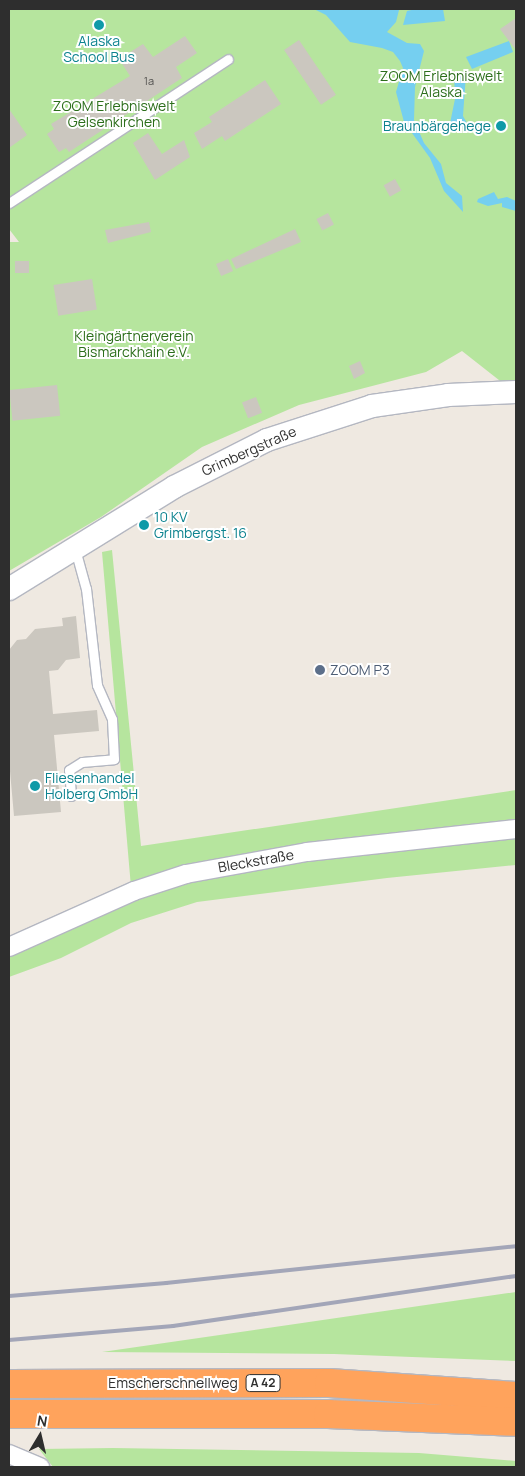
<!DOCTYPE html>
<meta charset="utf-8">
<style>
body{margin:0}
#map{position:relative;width:525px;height:1476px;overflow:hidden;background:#efe9e1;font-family:Manrope,sans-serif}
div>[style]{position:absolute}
.green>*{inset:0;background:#b6e59e}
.water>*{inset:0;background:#75cff0}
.building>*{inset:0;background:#cbc7bf;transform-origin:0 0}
.roads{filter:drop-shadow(1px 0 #b4b7c1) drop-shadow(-1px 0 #b4b7c1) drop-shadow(0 1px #b4b7c1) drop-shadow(0 -1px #b4b7c1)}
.service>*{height:9px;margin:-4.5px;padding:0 4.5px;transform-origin:4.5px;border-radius:4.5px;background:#fff}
.minor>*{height:18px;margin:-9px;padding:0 9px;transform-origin:9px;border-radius:9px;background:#fff}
.tertiary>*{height:22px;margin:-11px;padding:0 11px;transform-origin:11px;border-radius:11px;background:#fff}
.motorway>*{height:28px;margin:-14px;padding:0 14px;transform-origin:14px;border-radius:14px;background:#ffa35c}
.rail>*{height:4px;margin:-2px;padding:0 2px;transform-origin:2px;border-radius:2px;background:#a3a6b8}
.dots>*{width:14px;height:14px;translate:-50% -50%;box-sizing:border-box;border:2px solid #fff;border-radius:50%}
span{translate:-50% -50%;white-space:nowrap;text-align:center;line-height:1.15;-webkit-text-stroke:4px #fff;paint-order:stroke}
.number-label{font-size:11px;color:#555452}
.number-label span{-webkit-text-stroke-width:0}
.shield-label span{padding:1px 4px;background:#fff;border:1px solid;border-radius:4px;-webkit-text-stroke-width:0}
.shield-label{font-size:12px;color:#2e2e2e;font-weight:700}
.culture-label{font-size:14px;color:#0d838f}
.right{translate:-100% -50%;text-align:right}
.left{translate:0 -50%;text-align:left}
.park-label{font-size:14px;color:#2c6e1b}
.street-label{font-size:14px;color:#2e2e2e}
.service-label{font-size:14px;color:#4e5e75}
.frame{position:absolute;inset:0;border:10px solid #2e2e2e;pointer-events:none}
.north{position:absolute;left:15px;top:1411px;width:50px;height:50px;-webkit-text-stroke:4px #fff;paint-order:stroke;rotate:9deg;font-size:14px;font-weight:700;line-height:20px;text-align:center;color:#2e2e2e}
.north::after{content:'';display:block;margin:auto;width:18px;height:22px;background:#2e2e2e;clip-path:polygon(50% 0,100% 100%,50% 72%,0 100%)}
</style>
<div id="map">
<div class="green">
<div style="clip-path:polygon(9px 9px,516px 9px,516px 385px,504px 384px,462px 351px,426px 372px,299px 405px,202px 447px,101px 517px,9px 571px,9px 242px,19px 242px,9px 229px)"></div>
<div style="clip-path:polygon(112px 550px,141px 846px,516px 790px,516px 865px,387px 878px,197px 902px,131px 923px,61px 958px,9px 977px,9px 950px,131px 887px,102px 552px)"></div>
<div style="clip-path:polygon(516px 1292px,516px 1361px,334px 1354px,102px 1352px)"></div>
<div style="clip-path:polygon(113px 1448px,419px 1453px,516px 1461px,516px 1467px,53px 1467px,39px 1449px)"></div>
</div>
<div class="water">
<div style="clip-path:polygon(314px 9px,399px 10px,396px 22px,387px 32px,407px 43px,420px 44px,424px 51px,415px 87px,414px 120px,424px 143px,441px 164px,446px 183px,462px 196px,463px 212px,444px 191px,430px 158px,404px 122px,396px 92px,403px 68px,400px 61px,393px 52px,382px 48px,350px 42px,326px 15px)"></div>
<div style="clip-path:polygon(416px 9px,443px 9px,445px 21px,403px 25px,407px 11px)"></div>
<div style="clip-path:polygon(509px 41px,513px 52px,472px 69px,466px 57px)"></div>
<div style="clip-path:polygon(454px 74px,466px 74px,463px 116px,468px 125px,448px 133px,455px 99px)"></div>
<div style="clip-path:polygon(494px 192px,498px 199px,507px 197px,516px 201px,516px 211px,502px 207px,502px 203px,488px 206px,477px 202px,478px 199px)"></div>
</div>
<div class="building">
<div style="clip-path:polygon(516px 18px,516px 50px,500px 29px)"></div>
<div style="clip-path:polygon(185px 36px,197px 53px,176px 67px,182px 78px,69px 152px,66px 148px,59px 152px,47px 134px,54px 129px,51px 124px,130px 76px,119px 59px,143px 44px,153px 57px)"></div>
<div style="left:299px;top:40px;width:66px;height:18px;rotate:56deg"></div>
<div style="clip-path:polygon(265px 80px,281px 104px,225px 141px,222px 136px,202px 149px,194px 133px,212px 122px,209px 117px)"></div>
<div style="clip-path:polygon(9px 109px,27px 135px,9px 148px)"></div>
<div style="clip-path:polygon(148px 133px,162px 154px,184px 140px,190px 157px,155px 180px,133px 143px)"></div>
<div style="left:395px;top:179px;width:13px;height:13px;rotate:61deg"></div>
<div style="left:328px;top:213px;width:13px;height:13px;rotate:63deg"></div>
<div style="clip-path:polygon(149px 222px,151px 232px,108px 243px,105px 230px)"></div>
<div style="clip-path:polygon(295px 229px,301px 242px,236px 269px,231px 259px)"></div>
<div style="left:228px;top:259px;width:13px;height:13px;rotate:67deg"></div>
<div style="left:29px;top:261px;width:12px;height:14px;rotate:90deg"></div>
<div style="left:92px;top:279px;width:31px;height:39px;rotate:81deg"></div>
<div style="clip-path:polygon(360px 361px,365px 373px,354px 379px,349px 366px)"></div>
<div style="left:57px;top:385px;width:31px;height:48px;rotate:84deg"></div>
<div style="left:256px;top:397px;width:17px;height:15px;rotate:69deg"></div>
<div style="clip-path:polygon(76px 616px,80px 658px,66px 660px,58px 670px,49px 671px,53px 714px,97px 710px,99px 731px,54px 735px,61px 812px,14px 816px,9px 760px,9px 650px,17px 640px,26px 639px,35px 629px,63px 626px,62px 618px)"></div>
</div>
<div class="roads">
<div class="service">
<div style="left:9px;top:203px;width:262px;rotate:-33.3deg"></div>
<div style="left:71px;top:796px;width:26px;rotate:-94deg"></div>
<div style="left:69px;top:770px;width:15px;rotate:-32deg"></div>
<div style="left:82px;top:762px;width:32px;rotate:-5deg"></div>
<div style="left:114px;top:759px;width:40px;rotate:-92.9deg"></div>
<div style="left:112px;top:719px;width:37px;rotate:-114deg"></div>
<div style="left:97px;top:685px;width:97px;rotate:-96.5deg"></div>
<div style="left:86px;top:589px;width:41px;rotate:-105.4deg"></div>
</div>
<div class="minor">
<div style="left:9px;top:947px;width:137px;rotate:-24.1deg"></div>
<div style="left:134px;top:891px;width:55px;rotate:-18.1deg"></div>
<div style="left:186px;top:874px;width:123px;rotate:-10.3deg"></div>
<div style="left:307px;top:852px;width:210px;rotate:-6.3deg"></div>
<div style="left:9px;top:1454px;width:34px;rotate:23deg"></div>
</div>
<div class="tertiary">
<div style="left:9px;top:589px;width:194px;rotate:-31.7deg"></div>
<div style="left:174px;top:487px;width:104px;rotate:-26.8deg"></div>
<div style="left:267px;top:440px;width:110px;rotate:-17.9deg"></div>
<div style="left:372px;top:406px;width:77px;rotate:-8.2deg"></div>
<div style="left:448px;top:395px;width:68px;rotate:-2.5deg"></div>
</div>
<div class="motorway">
<div style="left:9px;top:1384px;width:320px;rotate:-0.2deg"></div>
<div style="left:329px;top:1383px;width:187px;rotate:4deg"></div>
<div style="left:9px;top:1414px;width:319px"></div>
<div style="left:328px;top:1414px;width:188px;rotate:2.4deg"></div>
</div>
</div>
<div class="rail">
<div style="left:9px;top:1296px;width:158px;rotate:-4.7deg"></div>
<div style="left:166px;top:1283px;width:352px;rotate:-6deg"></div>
<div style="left:9px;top:1340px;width:165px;rotate:-4.9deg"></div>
<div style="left:173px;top:1326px;width:347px;rotate:-8.3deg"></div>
</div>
<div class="dots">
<div style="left:99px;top:25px;background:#0f9aa8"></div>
<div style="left:501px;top:126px;background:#0f9aa8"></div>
<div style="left:144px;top:525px;background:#0f9aa8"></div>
<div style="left:320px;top:670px;background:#5c6f8a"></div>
<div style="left:35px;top:786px;background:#0f9aa8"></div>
</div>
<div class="number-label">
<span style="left:149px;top:81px">1a</span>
</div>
<div class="shield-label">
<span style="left:263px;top:1383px">A 42</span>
</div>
<div class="culture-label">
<span style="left:99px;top:49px">Alaska<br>School Bus</span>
<span class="right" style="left:491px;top:126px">Braunbärgehege</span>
<span class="left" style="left:154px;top:525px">10 KV<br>Grimbergst. 16</span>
<span class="left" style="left:45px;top:786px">Fliesenhandel<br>Holberg GmbH</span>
</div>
<div class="park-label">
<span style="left:441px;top:84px">ZOOM Erlebniswelt<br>Alaska</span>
<span style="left:114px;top:114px">ZOOM Erlebniswelt<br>Gelsenkirchen</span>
<span style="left:134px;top:344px">Kleingärtnerverein<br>Bismarckhain e.V.</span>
</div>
<div class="street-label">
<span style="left:249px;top:451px;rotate:-24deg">Grimbergstraße</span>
<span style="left:256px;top:861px;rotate:-10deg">Bleckstraße</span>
<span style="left:173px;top:1383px">Emscherschnellweg</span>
</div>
<div class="service-label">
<span class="left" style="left:330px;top:670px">ZOOM P3</span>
</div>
<div class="frame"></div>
<div class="north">N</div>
</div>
